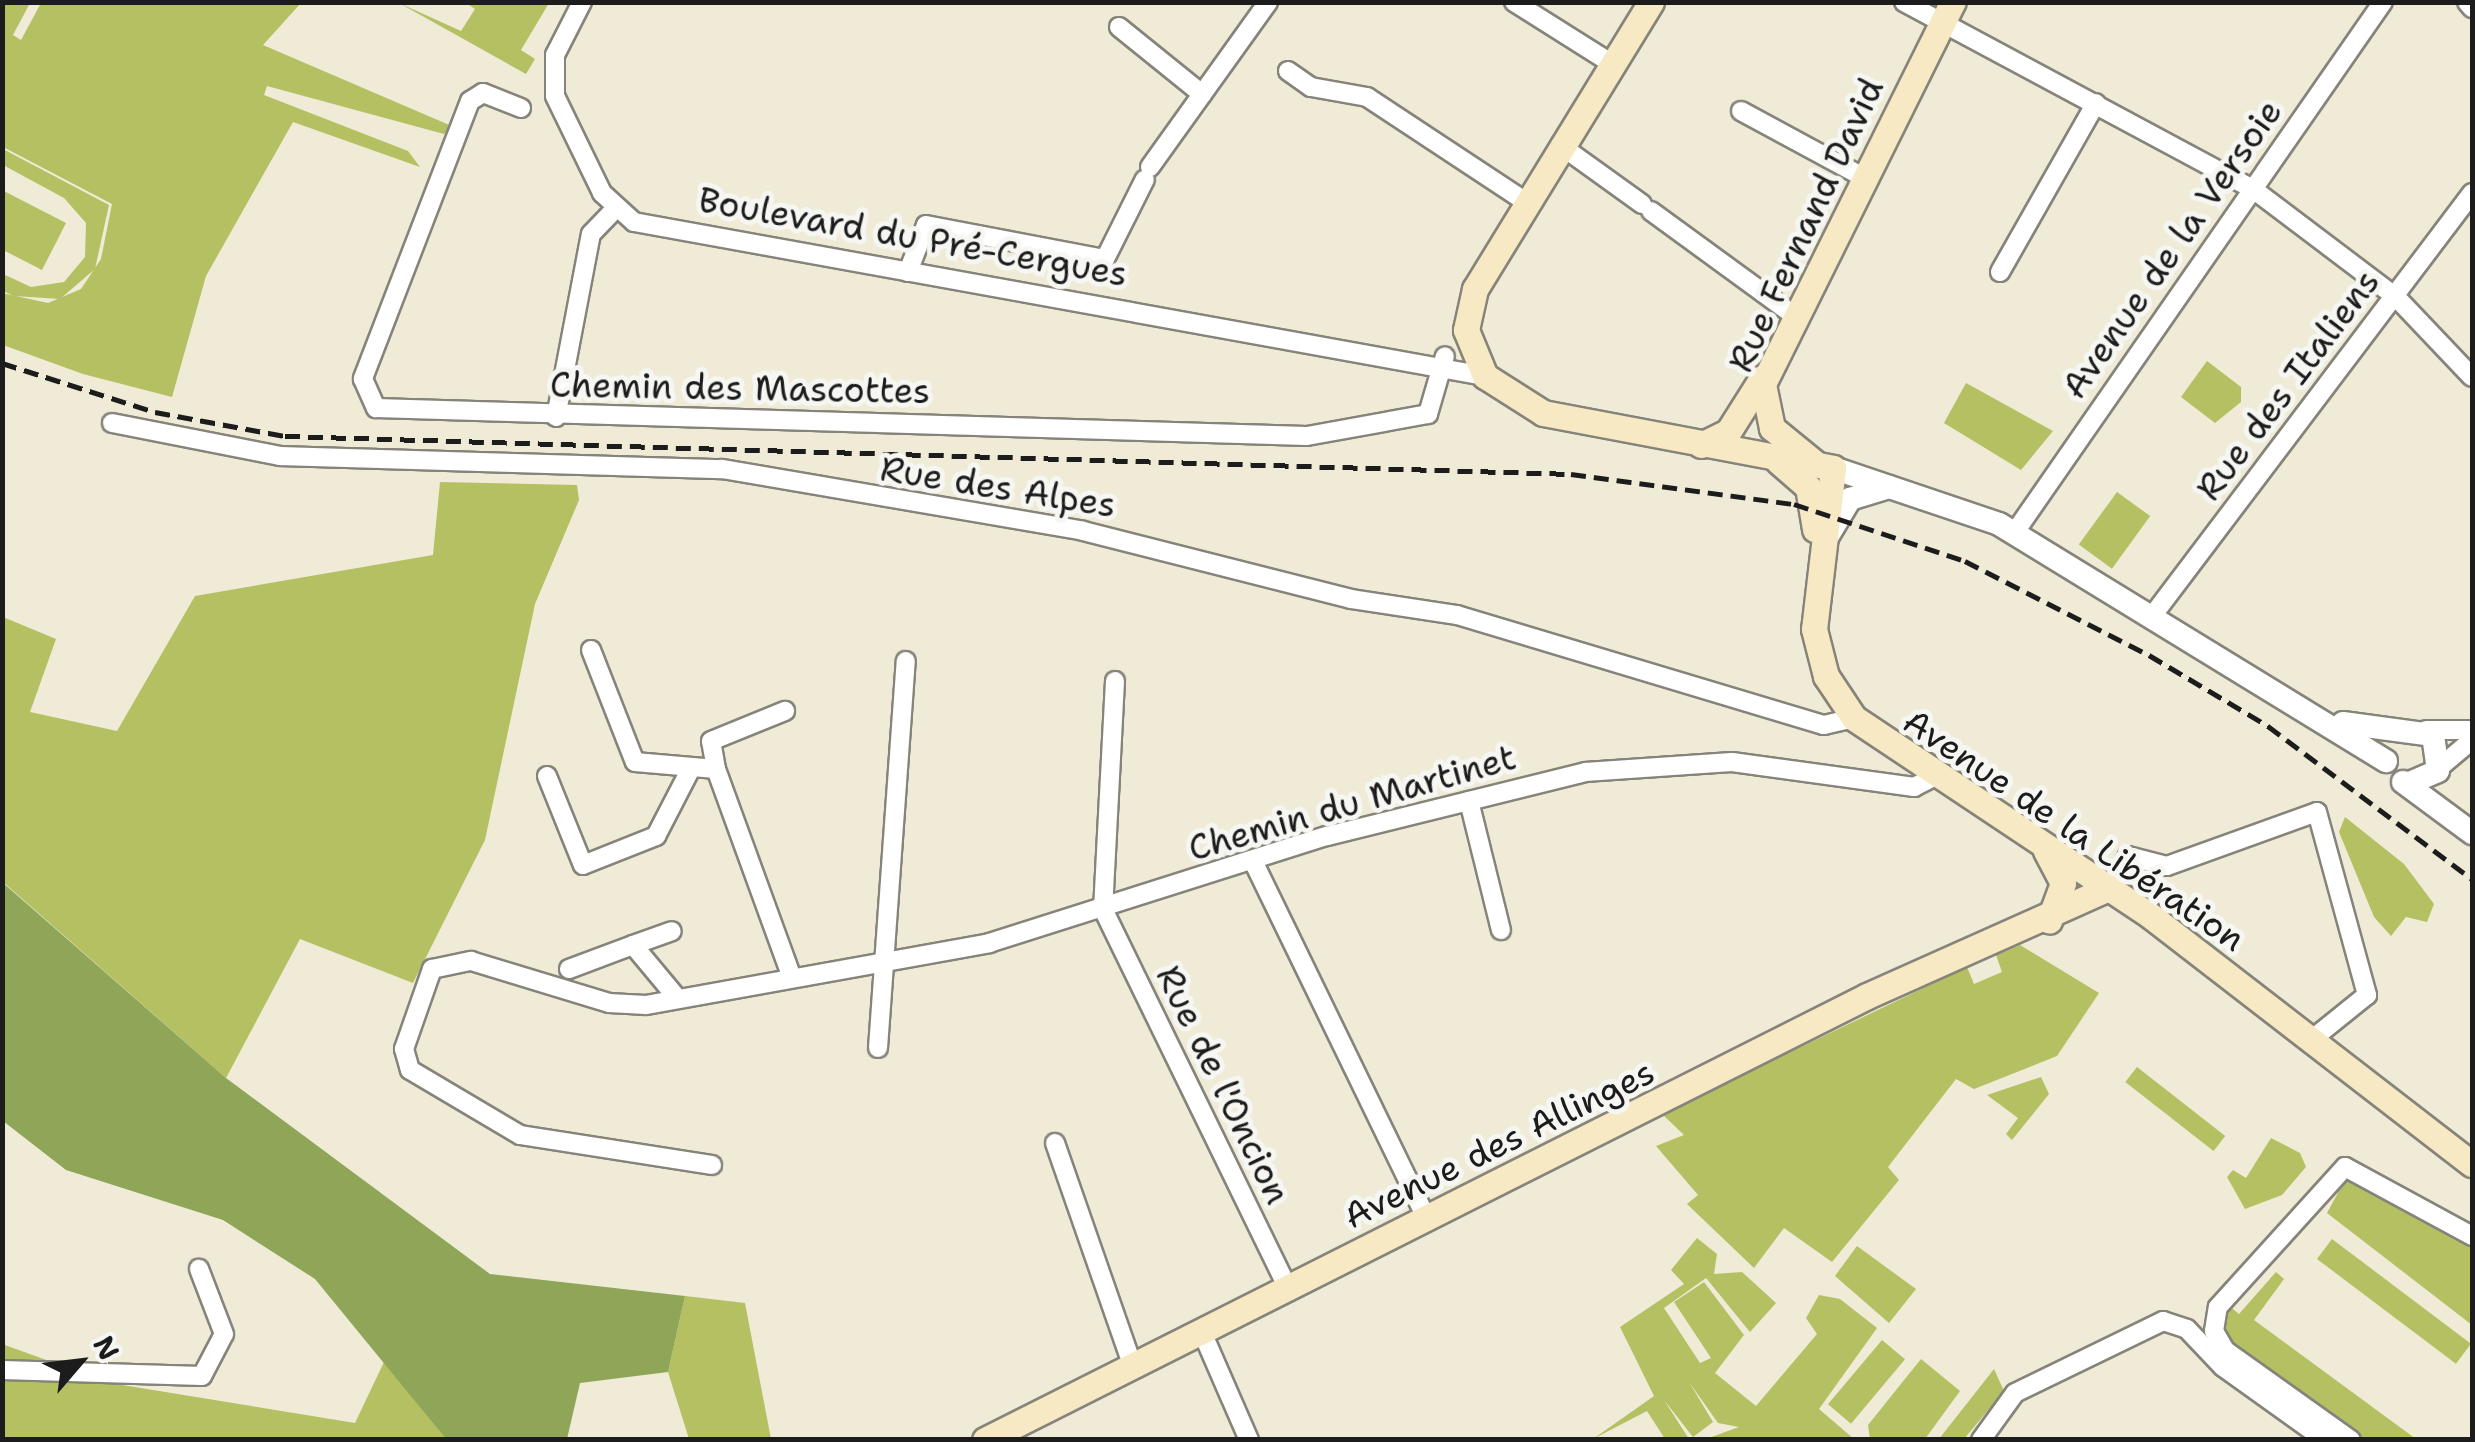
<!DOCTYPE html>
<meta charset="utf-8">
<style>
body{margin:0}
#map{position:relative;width:2475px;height:1442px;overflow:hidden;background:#efebd7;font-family:"Shantell Sans",sans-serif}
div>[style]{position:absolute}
.green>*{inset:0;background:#b4c062;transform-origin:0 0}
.forest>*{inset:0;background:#8fa658}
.roads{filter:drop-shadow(2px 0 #86847a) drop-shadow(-2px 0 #86847a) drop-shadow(0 2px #86847a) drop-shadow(0 -2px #86847a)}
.minor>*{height:18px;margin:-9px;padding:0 9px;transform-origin:9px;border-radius:9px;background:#fff}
.tertiary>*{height:22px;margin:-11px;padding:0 11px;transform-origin:11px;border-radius:11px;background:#fff}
.secondary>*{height:25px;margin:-12.5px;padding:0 12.5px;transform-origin:12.5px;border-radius:12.5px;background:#f6e9c3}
.rail>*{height:5px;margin-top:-2.5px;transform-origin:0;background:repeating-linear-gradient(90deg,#1c1c1c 0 15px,transparent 0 23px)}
span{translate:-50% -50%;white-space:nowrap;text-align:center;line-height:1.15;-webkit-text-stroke:10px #f6f6f2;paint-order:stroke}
.street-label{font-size:35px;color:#1c1c1c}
.frame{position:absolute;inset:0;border:5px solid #1c1c1c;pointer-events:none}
.north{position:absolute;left:30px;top:1312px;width:100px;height:100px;-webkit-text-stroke:8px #f6f6f2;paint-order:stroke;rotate:62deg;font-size:28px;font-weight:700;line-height:40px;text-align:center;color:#1c1c1c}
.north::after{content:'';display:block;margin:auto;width:35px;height:45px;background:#1c1c1c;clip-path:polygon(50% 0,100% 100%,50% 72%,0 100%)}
</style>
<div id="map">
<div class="green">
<div style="clip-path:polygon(3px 3px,30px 3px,13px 35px,21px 40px,41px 3px,301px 3px,263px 45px,454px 127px,444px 134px,267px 86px,264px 95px,408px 151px,420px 167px,293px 122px,206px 276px,172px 397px,83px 374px,3px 345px,2px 293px,48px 303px,81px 289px,101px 259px,112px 204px,3px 147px)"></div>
<div style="clip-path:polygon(399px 3px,461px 31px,475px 9px,466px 3px,549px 3px,521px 50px,535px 59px,526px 74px)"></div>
<div style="clip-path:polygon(3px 149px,109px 205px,95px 269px,60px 299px,14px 296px,3px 291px,3px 274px,31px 287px,64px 282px,85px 257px,86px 223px,64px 198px,3px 165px)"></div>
<div style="clip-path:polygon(2px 190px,66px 223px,42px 270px,3px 250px)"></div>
<div style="clip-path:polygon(2207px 361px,2241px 387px,2241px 402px,2215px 423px,2181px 397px)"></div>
<div style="clip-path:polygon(1966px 383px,2053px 431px,2021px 470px,1944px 423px)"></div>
<div style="clip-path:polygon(440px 482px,577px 485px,579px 500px,535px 604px,485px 840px,413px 983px,300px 939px,226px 1078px,3px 882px,3px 617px,56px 639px,30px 712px,117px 731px,195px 596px,433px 555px)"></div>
<div style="left:2117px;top:492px;width:41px;height:65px;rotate:36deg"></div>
<div style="clip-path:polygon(2345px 817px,2404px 864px,2434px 904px,2427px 922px,2406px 917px,2391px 936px,2374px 917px,2339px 832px)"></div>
<div style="clip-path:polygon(2020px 945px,2099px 993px,2057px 1056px,1974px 1089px,1956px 1079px,1888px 1167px,1899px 1180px,1832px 1262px,1784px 1228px,1754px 1268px,1687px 1204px,1698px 1195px,1656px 1146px,1684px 1135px,1662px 1114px,1967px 967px,1974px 984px,2002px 972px,1996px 955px)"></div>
<div style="left:2137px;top:1067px;width:112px;height:19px;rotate:38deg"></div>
<div style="clip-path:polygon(2041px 1077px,2049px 1094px,2012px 1140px,2006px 1134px,2018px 1118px,1987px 1095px)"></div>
<div style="clip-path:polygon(2271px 1138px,2300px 1153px,2306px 1167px,2282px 1195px,2245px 1209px,2227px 1177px,2233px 1170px,2246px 1178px)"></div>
<div style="clip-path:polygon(2347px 1176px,2472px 1245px,2472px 1325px,2327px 1213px)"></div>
<div style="clip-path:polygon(1697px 1238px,1717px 1254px,1714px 1274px,1742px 1272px,1776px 1303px,1750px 1332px,1706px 1278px,1664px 1308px,1700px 1363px,1711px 1358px,1674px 1302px,1704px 1282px,1744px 1335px,1715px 1373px,1756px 1406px,1817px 1334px,1806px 1318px,1819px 1295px,1840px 1299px,1877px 1328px,1819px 1409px,1854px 1439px,1706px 1439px,1739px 1427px,1718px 1423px,1689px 1382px,1713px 1422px,1693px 1437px,1664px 1400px,1689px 1439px,1665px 1439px,1647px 1411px,1593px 1439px,1654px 1396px,1620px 1327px,1684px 1284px,1671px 1270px)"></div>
<div style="left:2332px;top:1239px;width:174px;height:25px;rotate:37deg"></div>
<div style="clip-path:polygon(1857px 1246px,1916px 1289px,1889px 1323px,1835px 1276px)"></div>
<div style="clip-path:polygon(2276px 1272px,2284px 1279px,2254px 1320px,2416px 1439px,2359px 1439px,2223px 1338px,2228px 1305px,2239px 1314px)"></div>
<div style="clip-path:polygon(685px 1296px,745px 1303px,771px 1439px,689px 1439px,668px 1372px)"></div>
<div style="left:1882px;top:1340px;width:30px;height:84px;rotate:40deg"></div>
<div style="clip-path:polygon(2px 1344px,110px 1383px,355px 1423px,384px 1362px,446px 1439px,3px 1439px)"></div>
<div style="clip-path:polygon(1921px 1359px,1960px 1391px,1925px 1439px,1870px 1439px,1868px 1425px)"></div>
<div style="clip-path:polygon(1994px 1369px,2004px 1391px,1964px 1439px,1939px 1439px)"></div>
</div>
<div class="forest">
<div style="clip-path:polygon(2px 882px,226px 1078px,490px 1274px,685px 1296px,668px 1372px,580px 1383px,567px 1439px,446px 1439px,315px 1279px,223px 1220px,66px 1170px,3px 1121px)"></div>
</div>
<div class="roads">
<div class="minor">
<div style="left:582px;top:2px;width:59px;rotate:117deg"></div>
<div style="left:555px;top:55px;width:41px;rotate:90deg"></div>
<div style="left:555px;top:96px;width:108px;rotate:64.1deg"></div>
<div style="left:602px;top:193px;width:43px;rotate:42.2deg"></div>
<div style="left:634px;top:222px;width:865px;rotate:10.26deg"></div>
<div style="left:1514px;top:2px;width:115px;rotate:32.2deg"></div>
<div style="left:1904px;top:2px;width:396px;rotate:28.2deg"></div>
<div style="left:2253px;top:189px;width:179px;rotate:37.1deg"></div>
<div style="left:2396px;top:297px;width:110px;rotate:46.5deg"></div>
<div style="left:2467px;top:2px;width:8px;rotate:50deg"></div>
<div style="left:1119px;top:27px;width:107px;rotate:38.9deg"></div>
<div style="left:1288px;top:71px;width:28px;rotate:35deg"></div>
<div style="left:1311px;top:87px;width:57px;rotate:10.1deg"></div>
<div style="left:1367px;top:97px;width:191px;rotate:33.4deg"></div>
<div style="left:521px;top:108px;width:41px;rotate:-158.5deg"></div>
<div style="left:483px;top:93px;width:15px;rotate:148deg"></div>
<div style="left:470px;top:101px;width:298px;rotate:111.1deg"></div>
<div style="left:363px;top:379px;width:32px;rotate:66deg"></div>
<div style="left:376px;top:408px;width:931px;rotate:1.72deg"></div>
<div style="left:1307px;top:436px;width:123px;rotate:-10.3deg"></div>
<div style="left:1428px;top:414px;width:60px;rotate:-73.7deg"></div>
<div style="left:1741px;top:111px;width:141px;rotate:28.4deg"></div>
<div style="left:1560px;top:145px;width:101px;rotate:35.7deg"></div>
<div style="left:1150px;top:167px;width:203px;rotate:-54.4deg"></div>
<div style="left:1651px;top:211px;width:178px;rotate:36.1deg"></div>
<div style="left:908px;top:272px;width:50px;rotate:-69deg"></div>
<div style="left:926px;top:225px;width:182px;rotate:10.8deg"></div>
<div style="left:1105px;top:259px;width:89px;rotate:-63.4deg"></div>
<div style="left:2000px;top:272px;width:194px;rotate:-60.4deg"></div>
<div style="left:556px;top:417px;width:186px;rotate:-79.2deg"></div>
<div style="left:591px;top:234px;width:35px;rotate:-46deg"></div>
<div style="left:112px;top:423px;width:171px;rotate:11.1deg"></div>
<div style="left:280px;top:456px;width:442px;rotate:1.7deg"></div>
<div style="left:722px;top:469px;width:366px;rotate:9.7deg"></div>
<div style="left:1083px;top:531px;width:276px;rotate:14.2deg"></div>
<div style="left:1351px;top:599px;width:107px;rotate:8.6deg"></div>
<div style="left:1457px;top:615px;width:383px;rotate:16.7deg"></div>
<div style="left:1824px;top:725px;width:31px;rotate:-13deg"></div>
<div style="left:2015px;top:532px;width:645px;rotate:-55.23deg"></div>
<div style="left:2153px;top:615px;width:529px;rotate:-52.91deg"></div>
<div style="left:591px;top:650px;width:120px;rotate:68.6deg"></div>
<div style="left:635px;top:762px;width:81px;rotate:4.9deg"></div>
<div style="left:716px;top:769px;width:222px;rotate:70deg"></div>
<div style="left:1115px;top:681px;width:228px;rotate:93deg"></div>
<div style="left:1103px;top:909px;width:423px;rotate:64deg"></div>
<div style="left:2426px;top:730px;width:46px"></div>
<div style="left:2440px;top:767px;width:42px;rotate:-40.2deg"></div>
<div style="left:716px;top:769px;width:28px;rotate:-100deg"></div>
<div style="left:711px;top:741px;width:80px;rotate:-22.1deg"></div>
<div style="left:547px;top:776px;width:96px;rotate:68deg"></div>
<div style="left:583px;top:865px;width:79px;rotate:-21.7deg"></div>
<div style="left:656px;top:836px;width:72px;rotate:-62.7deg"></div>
<div style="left:1469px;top:801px;width:133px;rotate:76.1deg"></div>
<div style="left:1254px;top:863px;width:396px;rotate:64.1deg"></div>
<div style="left:2109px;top:888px;width:37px;rotate:-59deg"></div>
<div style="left:2128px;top:856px;width:40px;rotate:14.4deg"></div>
<div style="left:2167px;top:866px;width:159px;rotate:-19.8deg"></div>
<div style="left:2317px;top:812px;width:190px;rotate:74.7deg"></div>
<div style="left:2367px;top:995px;width:73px;rotate:141.1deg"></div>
<div style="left:633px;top:945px;width:41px;rotate:-19.7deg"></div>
<div style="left:569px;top:969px;width:68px;rotate:-20.6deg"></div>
<div style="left:633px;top:945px;width:70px;rotate:50.2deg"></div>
<div style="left:878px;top:1048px;width:388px;rotate:-85.9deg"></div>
<div style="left:1055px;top:1143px;width:237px;rotate:70.8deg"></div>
<div style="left:712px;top:1165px;width:194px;rotate:-171.1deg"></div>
<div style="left:520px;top:1135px;width:128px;rotate:-149.4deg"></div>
<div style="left:410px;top:1070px;width:22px;rotate:-106deg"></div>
<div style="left:404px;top:1049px;width:85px;rotate:-70.7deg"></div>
<div style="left:432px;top:969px;width:40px;rotate:-12deg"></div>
<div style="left:471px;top:961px;width:144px;rotate:16.9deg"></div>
<div style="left:609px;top:1003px;width:37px;rotate:3deg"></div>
<div style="left:646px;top:1005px;width:349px;rotate:-10.2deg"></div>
<div style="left:989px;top:943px;width:355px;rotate:-17.6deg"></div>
<div style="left:1327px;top:836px;width:266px;rotate:-13.9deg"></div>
<div style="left:1585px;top:772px;width:147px;rotate:-3.9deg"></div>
<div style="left:1732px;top:762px;width:184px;rotate:7.8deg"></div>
<div style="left:1914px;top:787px;width:22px;rotate:-27deg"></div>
<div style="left:1202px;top:1332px;width:118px;rotate:66.5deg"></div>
<div style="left:2px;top:1370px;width:200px;rotate:1.7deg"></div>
<div style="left:202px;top:1376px;width:47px;rotate:-62.4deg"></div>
<div style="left:224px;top:1334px;width:70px;rotate:-111deg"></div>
<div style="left:1981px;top:1440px;width:58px;rotate:-54.1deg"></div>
<div style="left:2015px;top:1393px;width:165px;rotate:-25.9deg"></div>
<div style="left:2163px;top:1321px;width:25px;rotate:18deg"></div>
<div style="left:2187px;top:1329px;width:52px;rotate:46.5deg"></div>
<div style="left:2223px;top:1367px;width:125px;rotate:35.6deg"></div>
<div style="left:2351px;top:1440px;width:155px;rotate:-144.5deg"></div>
<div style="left:2225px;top:1350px;width:22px;rotate:-120deg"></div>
<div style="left:2214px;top:1331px;width:24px;rotate:-81deg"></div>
<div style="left:2218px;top:1307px;width:189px;rotate:-47.8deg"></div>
<div style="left:2345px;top:1167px;width:145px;rotate:28.5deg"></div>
</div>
<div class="tertiary">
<div style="left:1833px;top:468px;width:175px;rotate:18.6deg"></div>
<div style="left:1999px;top:524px;width:454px;rotate:31.5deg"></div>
<div style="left:1826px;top:539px;width:47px;rotate:-59deg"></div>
<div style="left:1850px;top:499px;width:41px;rotate:-17.1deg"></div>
<div style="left:2343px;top:723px;width:91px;rotate:7.6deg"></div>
<div style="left:2433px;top:735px;width:36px;rotate:82deg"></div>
<div style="left:2438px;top:771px;width:33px;rotate:157deg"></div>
<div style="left:2403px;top:782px;width:86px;rotate:36.5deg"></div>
</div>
<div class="secondary">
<div style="left:1651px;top:2px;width:337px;rotate:121.5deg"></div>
<div style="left:1475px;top:289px;width:42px;rotate:102.4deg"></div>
<div style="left:1466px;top:330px;width:50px;rotate:67.6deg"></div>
<div style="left:1485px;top:376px;width:69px;rotate:32.5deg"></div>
<div style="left:1543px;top:413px;width:295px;rotate:10.7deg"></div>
<div style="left:1833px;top:468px;width:162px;rotate:96.7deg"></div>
<div style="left:1814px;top:629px;width:49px;rotate:75.7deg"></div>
<div style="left:1826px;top:676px;width:50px;rotate:56.3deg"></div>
<div style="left:1854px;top:718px;width:358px;rotate:33.7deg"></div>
<div style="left:2152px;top:917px;width:404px;rotate:37.7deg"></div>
<div style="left:1701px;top:445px;width:30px;rotate:-26deg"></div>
<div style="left:1728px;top:432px;width:64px;rotate:-57.8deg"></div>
<div style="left:1778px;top:461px;width:40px;rotate:41deg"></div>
<div style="left:1808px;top:487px;width:43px;rotate:80.5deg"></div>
<div style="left:1816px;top:464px;width:57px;rotate:-140.7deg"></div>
<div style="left:1772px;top:428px;width:45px;rotate:-101.6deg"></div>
<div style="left:1763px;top:384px;width:427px;rotate:-63.6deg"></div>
<div style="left:2046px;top:851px;width:36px;rotate:62deg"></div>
<div style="left:2063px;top:883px;width:40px;rotate:110.2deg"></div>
<div style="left:985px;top:1440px;width:987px;rotate:-26.72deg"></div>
<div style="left:1867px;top:996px;width:265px;rotate:-24.1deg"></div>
</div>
</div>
<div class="rail">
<div style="left:2px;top:363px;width:161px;rotate:17.8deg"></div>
<div style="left:155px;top:412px;width:132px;rotate:10.5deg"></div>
<div style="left:285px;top:436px;width:1287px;rotate:1.69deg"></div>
<div style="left:1571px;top:474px;width:225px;rotate:7.7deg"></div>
<div style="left:1794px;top:504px;width:180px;rotate:18.4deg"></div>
<div style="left:1965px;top:561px;width:207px;rotate:27.1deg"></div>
<div style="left:2149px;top:655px;width:139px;rotate:30.8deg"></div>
<div style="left:2268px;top:726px;width:255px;rotate:36.9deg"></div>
</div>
<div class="street-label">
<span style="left:1806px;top:225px;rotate:-65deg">Rue Fernand David</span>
<span style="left:913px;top:237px;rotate:10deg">Boulevard du Pré-Cergues</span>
<span style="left:2172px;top:249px;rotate:-55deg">Avenue de la Versoie</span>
<span style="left:2288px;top:385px;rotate:-53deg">Rue des Italiens</span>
<span style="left:740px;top:388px;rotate:1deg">Chemin des Mascottes</span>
<span style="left:998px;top:487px;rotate:9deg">Rue des Alpes</span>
<span style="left:1352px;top:803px;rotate:-16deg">Chemin du Martinet</span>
<span style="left:2074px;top:830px;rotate:34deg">Avenue de la Libération</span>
<span style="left:1223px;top:1085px;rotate:64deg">Rue de l'Oncion</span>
<span style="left:1499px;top:1144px;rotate:-26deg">Avenue des Allinges</span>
</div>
<div class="frame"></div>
<div class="north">N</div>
</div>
